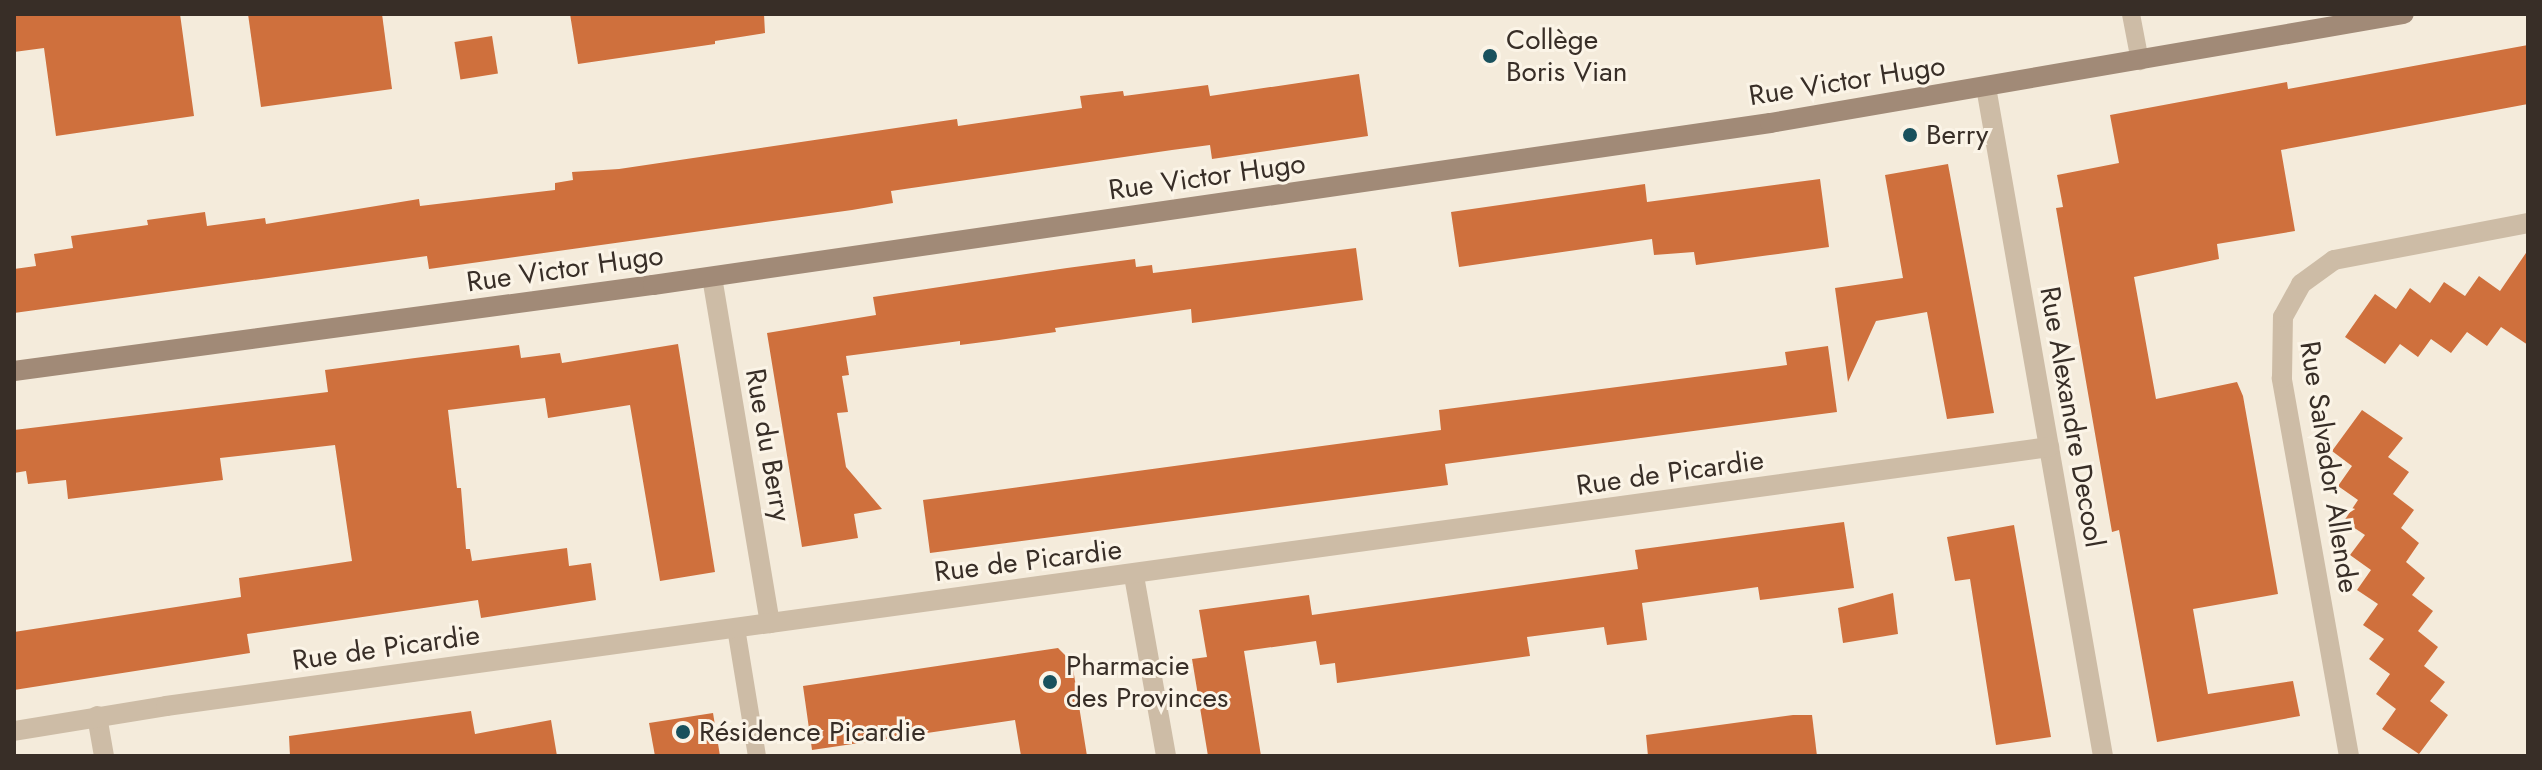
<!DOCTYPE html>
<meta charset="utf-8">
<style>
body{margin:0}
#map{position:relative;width:2542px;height:770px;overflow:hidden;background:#f4ebdb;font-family:Jost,sans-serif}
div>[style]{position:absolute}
.building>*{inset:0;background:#cf703d;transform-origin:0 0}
.lane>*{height:18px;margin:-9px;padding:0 9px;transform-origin:9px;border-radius:9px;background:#cdbca6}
.street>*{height:20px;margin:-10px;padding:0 10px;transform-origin:10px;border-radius:10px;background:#cdbca6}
.secondary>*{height:20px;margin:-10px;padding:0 10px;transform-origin:10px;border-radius:10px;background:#a18a77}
.dots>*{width:22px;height:22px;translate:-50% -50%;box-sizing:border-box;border:4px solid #fbf4e7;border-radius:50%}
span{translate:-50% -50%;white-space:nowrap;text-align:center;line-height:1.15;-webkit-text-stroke:6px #fbf4e7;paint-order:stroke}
.poi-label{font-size:28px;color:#382e27}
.left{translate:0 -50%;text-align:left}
.street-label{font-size:28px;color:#382e27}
.frame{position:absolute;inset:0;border:16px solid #382e27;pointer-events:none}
</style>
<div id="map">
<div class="building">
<div style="clip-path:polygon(14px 14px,180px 14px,194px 116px,56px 136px,44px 48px,14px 52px)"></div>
<div style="clip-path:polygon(248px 14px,382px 14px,392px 89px,261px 107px)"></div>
<div style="clip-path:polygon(570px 14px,764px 14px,765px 33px,715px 41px,715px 44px,578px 64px)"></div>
<div style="left:492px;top:36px;width:38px;height:38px;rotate:81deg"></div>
<div style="clip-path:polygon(2528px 45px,2528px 104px,2281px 150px,2295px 231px,2217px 244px,2219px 259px,2134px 277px,2156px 399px,2237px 382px,2243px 396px,2274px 571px,2278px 594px,2193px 609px,2208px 694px,2293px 681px,2300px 716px,2157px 742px,2119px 530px,2112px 532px,2056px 208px,2063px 207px,2057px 175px,2119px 163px,2110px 115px,2287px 82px,2288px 89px)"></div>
<div style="clip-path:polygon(1359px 74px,1368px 136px,1212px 159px,1210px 145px,1172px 150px,891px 191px,893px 203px,852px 210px,429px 269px,427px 256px,14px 313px,14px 269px,36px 266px,34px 254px,73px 248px,71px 236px,148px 225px,147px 220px,205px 212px,207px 226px,265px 218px,266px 224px,419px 199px,420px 206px,555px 190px,555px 183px,573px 180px,572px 172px,619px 169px,957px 119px,958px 126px,1082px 108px,1080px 96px,1123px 91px,1124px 96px,1208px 85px,1210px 96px)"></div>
<div style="clip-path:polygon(1948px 164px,1994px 413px,1947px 419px,1927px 312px,1876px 321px,1848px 382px,1835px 288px,1903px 278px,1885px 175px)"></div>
<div style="clip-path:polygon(1820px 179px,1829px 247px,1696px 265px,1694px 252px,1654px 255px,1652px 239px,1459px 267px,1451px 212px,1645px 184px,1647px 202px)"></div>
<div style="clip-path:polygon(1356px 248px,1363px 300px,1192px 323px,1191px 309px,1055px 328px,1056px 332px,999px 340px,960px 345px,960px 341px,846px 356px,849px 375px,842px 376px,848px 412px,837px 413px,846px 467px,882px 509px,854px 514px,858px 538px,802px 547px,767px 333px,876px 315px,873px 297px,1067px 268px,1135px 259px,1136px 267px,1152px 265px,1153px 273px)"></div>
<div style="clip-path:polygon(2528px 250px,2528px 345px,2501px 327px,2487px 346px,2467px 332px,2451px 353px,2431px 339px,2418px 357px,2400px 344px,2385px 364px,2345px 337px,2375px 294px,2396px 309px,2410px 288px,2430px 303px,2444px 282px,2465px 296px,2479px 276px,2500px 291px)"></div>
<div style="clip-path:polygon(678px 344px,715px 572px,660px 581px,630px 405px,548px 418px,545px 398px,448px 410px,457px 488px,461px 488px,466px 549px,470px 549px,472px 561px,567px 548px,569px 566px,591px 563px,596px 600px,481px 618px,478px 600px,247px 634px,250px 653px,14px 690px,14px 632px,241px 597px,239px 578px,352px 561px,335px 445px,220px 458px,223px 480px,68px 499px,66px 480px,28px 484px,26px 471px,14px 473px,14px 430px,328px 392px,325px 370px,415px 358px,519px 345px,521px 358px,560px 353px,562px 363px)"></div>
<div style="clip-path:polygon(1828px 346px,1837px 412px,1445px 464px,1448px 485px,930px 553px,923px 500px,1441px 430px,1439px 410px,1787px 365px,1785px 352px)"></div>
<div style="clip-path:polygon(2362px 410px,2403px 438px,2388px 457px,2409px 472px,2393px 494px,2414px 510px,2401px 528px,2419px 543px,2406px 562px,2425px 578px,2412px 595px,2433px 611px,2418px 631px,2438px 647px,2424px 666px,2445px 682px,2430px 701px,2448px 715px,2419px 754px,2382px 729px,2396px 709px,2376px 694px,2390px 674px,2369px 659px,2384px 639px,2363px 625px,2378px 604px,2357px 590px,2371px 570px,2350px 555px,2365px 535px,2344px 521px,2358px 500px,2338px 486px,2352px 466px,2332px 451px)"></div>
<div style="clip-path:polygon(1844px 522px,1854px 588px,1760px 600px,1758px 587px,1642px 603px,1647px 640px,1607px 645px,1604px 627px,1527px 637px,1530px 656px,1337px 683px,1335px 663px,1320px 665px,1316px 641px,1244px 651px,1261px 756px,1208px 756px,1192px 659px,1207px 657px,1199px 610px,1309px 595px,1312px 615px,1638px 569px,1635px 550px)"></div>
<div style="clip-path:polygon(2014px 525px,2051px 737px,1996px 745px,1970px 579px,1955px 581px,1947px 537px)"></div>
<div style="clip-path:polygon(1893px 593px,1898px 634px,1843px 643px,1838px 608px)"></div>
<div style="clip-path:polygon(1058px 648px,1072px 662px,1087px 756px,1021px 756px,1015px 720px,812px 750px,803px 686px)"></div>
<div style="clip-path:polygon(471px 711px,475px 734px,551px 720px,557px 756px,290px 756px,289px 736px)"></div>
<div style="clip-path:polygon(713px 713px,720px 756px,655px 756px,649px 723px)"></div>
<div style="clip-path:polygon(1793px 715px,1812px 715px,1817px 756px,1648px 756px,1646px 735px)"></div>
</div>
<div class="lane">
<div style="left:2131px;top:14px;width:48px;rotate:79.2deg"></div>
<div style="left:736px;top:628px;width:130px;rotate:80.7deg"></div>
</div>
<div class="street">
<div style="left:1986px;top:87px;width:679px;rotate:80.08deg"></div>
<div style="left:712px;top:277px;width:351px;rotate:80.5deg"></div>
<div style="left:1134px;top:576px;width:183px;rotate:79.9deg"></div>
<div style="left:97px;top:716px;width:41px;rotate:80.1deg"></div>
<div style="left:14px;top:731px;width:154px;rotate:-9.3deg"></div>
<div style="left:166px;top:706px;width:1901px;rotate:-7.83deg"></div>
<div style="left:2349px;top:756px;width:384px;rotate:-100.1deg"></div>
<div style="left:2282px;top:378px;width:61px;rotate:-89.1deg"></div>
<div style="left:2283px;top:317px;width:38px;rotate:-61deg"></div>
<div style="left:2301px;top:284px;width:41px;rotate:-36deg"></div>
<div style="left:2334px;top:260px;width:197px;rotate:-10.8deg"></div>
</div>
<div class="secondary">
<div style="left:14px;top:371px;width:645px;rotate:-7.67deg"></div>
<div style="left:653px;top:285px;width:1129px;rotate:-8.25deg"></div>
<div style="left:1770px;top:123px;width:643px;rotate:-9.76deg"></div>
</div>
<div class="dots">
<div style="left:1490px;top:56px;background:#19515d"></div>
<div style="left:1910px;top:135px;background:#19515d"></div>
<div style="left:1050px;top:682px;background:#19515d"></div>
<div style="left:683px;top:732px;background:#19515d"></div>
</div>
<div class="poi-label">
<span class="left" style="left:1506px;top:56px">Collège<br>Boris Vian</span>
<span class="left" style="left:1926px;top:135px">Berry</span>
<span class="left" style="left:1066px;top:682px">Pharmacie<br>des Provinces</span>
<span class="left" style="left:699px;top:732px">Résidence Picardie</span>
</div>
<div class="street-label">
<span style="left:1847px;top:81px;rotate:-9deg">Rue Victor Hugo</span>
<span style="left:1207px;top:177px;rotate:-8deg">Rue Victor Hugo</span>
<span style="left:565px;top:269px;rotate:-8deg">Rue Victor Hugo</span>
<span style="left:2072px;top:417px;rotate:80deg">Rue Alexandre Decool</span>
<span style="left:768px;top:445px;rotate:80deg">Rue du Berry</span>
<span style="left:2329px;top:467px;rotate:81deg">Rue Salvador Allende</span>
<span style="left:1670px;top:473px;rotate:-8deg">Rue de Picardie</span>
<span style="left:1028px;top:561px;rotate:-7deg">Rue de Picardie</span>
<span style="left:386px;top:648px;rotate:-8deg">Rue de Picardie</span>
</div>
<div class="frame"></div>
</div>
